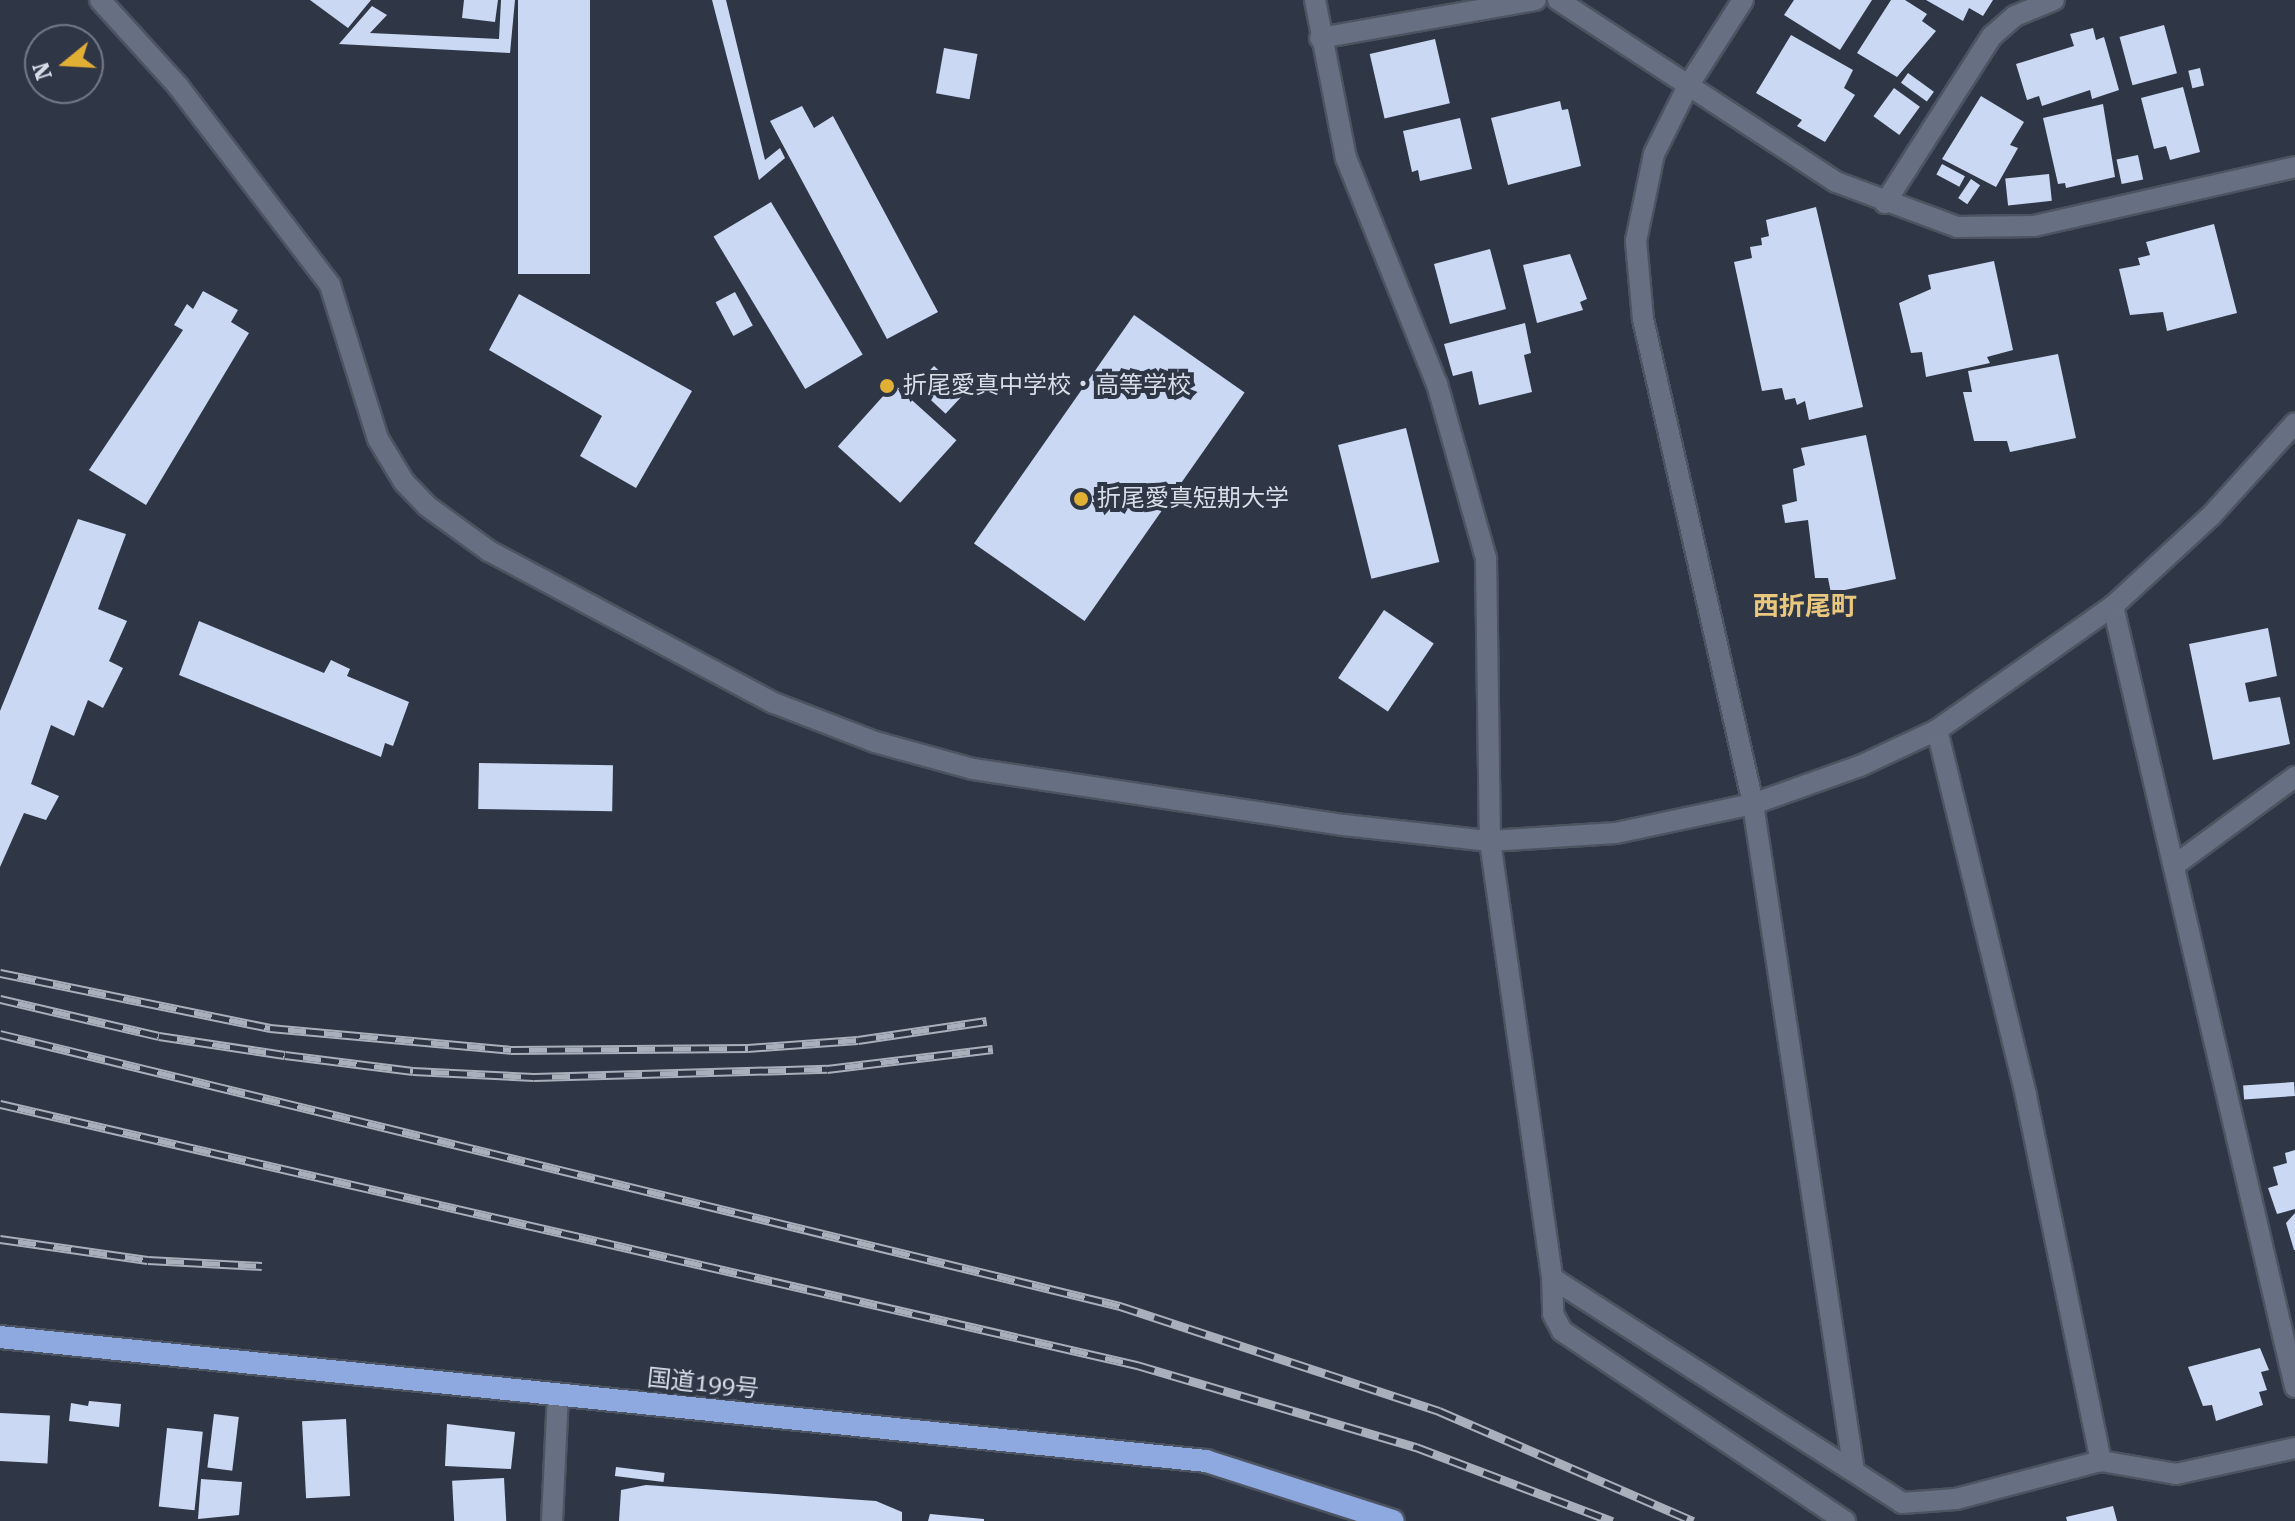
<!DOCTYPE html>
<meta charset="utf-8">
<style>
body{margin:0}
#map{position:relative;width:2295px;height:1521px;overflow:hidden;background:#2f3747;font-family:"Roboto Serif","Noto Sans JP",serif}
div>[style]{position:absolute}
.building>*{inset:0;background:#cbd8f4;transform-origin:0 0}
.roads{filter:drop-shadow(2px 0 #4d5461) drop-shadow(-2px 0 #4d5461) drop-shadow(0 2px #4d5461) drop-shadow(0 -2px #4d5461)}
.minor>*{height:20px;margin:-10px;padding:0 10px;transform-origin:10px;border-radius:10px;background:#677082}
.tertiary>*{height:20px;margin:-10px;padding:0 10px;transform-origin:10px;border-radius:10px;background:#677082}
.trunk>*{height:22px;margin:-11px;padding:0 11px;transform-origin:11px;border-radius:11px;background:#8ea8e0}
.rail>*{height:9px;margin-top:-4.5px;transform-origin:0;background:repeating-linear-gradient(90deg,#2f3747 0 18px,#a9b0bb 0 36px);box-sizing:border-box;border-block:2px solid #a9b0bb}
.dots>*{width:22px;height:22px;translate:-50% -50%;box-sizing:border-box;border:4px solid #2f3747;border-radius:50%}
span{translate:-50% -50%;white-space:nowrap;text-align:center;line-height:1.15;-webkit-text-stroke:8px #2f3747;paint-order:stroke}
.poi-label{font-size:24px;color:#d8dee8}
.left{translate:0 -50%;text-align:left}
.street-label{font-size:24px;color:#d8dee8}
.neighbourhood-label{font-size:26px;color:#e9c77d;font-weight:700}
.north{position:absolute;left:24px;top:24px;width:80px;height:80px;box-sizing:border-box;background:#2f3747;border:2px solid #737a87;border-radius:50%;rotate:252deg;font-size:22px;font-weight:700;line-height:32px;text-align:center;color:#d8dee8}
.north::after{content:'';display:block;margin:auto;width:28px;height:36px;background:#e1af34;clip-path:polygon(50% 0,100% 100%,50% 72%,0 100%)}
</style>
<div id="map">
<div class="building">
<div style="clip-path:polygon(310px 0,371px 0,348px 28px)"></div>
<div style="clip-path:polygon(464px 0,498px 0,495px 22px,462px 18px)"></div>
<div style="clip-path:polygon(501px 0,515px 0,510px 53px,339px 44px,372px 6px,387px 15px,370px 33px,499px 39px)"></div>
<div style="left:518px;top:0;width:72px;height:274px"></div>
<div style="clip-path:polygon(712px 0,726px 0,765px 160px,780px 148px,785px 158px,759px 180px)"></div>
<div style="clip-path:polygon(1794px 0,1872px 0,1840px 50px,1784px 15px)"></div>
<div style="clip-path:polygon(1891px 0,1905px 0,1927px 14px,1922px 21px,1936px 31px,1897px 77px,1857px 53px)"></div>
<div style="clip-path:polygon(1926px 0,1993px 0,1983px 16px,1969px 8px,1963px 21px)"></div>
<div style="left:2164px;top:25px;width:50px;height:46px;rotate:75deg"></div>
<div style="clip-path:polygon(2093px 28px,2096px 40px,2104px 37px,2119px 90px,2092px 99px,2090px 90px,2042px 106px,2039px 96px,2027px 100px,2016px 64px,2074px 46px,2070px 34px)"></div>
<div style="clip-path:polygon(1791px 35px,1853px 70px,1844px 88px,1855px 95px,1825px 142px,1797px 126px,1802px 120px,1756px 93px)"></div>
<div style="left:1435px;top:39px;width:66px;height:67px;rotate:77deg"></div>
<div style="left:944px;top:48px;width:34px;height:46px;rotate:10deg"></div>
<div style="left:2200px;top:68px;width:18px;height:12px;rotate:77deg"></div>
<div style="left:1908px;top:73px;width:32px;height:12px;rotate:36deg"></div>
<div style="clip-path:polygon(2183px 87px,2200px 152px,2170px 160px,2166px 146px,2154px 149px,2141px 98px)"></div>
<div style="left:1894px;top:88px;width:32px;height:35px;rotate:36deg"></div>
<div style="clip-path:polygon(1981px 96px,2024px 122px,2010px 145px,2018px 148px,1996px 187px,1942px 159px)"></div>
<div style="clip-path:polygon(1560px 101px,1562px 110px,1568px 109px,1581px 166px,1508px 185px,1491px 118px)"></div>
<div style="clip-path:polygon(2103px 104px,2115px 177px,2066px 188px,2065px 183px,2058px 184px,2043px 118px)"></div>
<div style="clip-path:polygon(802px 106px,814px 128px,833px 116px,938px 312px,887px 339px,770px 121px)"></div>
<div style="clip-path:polygon(1460px 118px,1472px 169px,1420px 181px,1418px 170px,1412px 172px,1403px 131px)"></div>
<div style="left:2138px;top:155px;width:25px;height:22px;rotate:78deg"></div>
<div style="left:1942px;top:164px;width:26px;height:12px;rotate:28deg"></div>
<div style="left:2049px;top:174px;width:27px;height:44px;rotate:84deg"></div>
<div style="left:1971px;top:179px;width:11px;height:23px;rotate:34deg"></div>
<div style="left:771px;top:202px;width:178px;height:67px;rotate:59deg"></div>
<div style="clip-path:polygon(1816px 207px,1863px 407px,1809px 420px,1805px 401px,1797px 405px,1795px 398px,1785px 400px,1782px 388px,1762px 391px,1734px 262px,1752px 258px,1750px 247px,1762px 245px,1761px 238px,1769px 236px,1766px 220px)"></div>
<div style="clip-path:polygon(2214px 224px,2237px 313px,2167px 331px,2163px 312px,2130px 315px,2119px 269px,2140px 265px,2138px 258px,2150px 255px,2146px 242px)"></div>
<div style="left:1490px;top:249px;width:62px;height:58px;rotate:75deg"></div>
<div style="clip-path:polygon(1570px 254px,1587px 299px,1580px 302px,1583px 310px,1537px 323px,1523px 265px)"></div>
<div style="clip-path:polygon(1994px 261px,2013px 350px,1987px 357px,1990px 363px,1926px 377px,1922px 352px,1911px 353px,1899px 303px,1931px 289px,1928px 275px)"></div>
<div style="clip-path:polygon(203px 291px,238px 310px,231px 322px,249px 333px,146px 505px,89px 470px,183px 330px,174px 325px,187px 304px,193px 309px)"></div>
<div style="left:735px;top:292px;width:38px;height:22px;rotate:62deg"></div>
<div style="clip-path:polygon(519px 294px,692px 391px,636px 488px,580px 456px,602px 416px,489px 350px)"></div>
<div style="left:1134px;top:315px;width:135px;height:279px;rotate:35deg"></div>
<div style="clip-path:polygon(1525px 323px,1531px 353px,1524px 355px,1532px 392px,1479px 405px,1472px 371px,1453px 376px,1444px 344px)"></div>
<div style="clip-path:polygon(2058px 354px,2076px 438px,2010px 452px,2007px 441px,1974px 441px,1963px 392px,1972px 392px,1968px 371px)"></div>
<div style="left:934px;top:366px;width:41px;height:27px;rotate:43deg"></div>
<div style="left:894px;top:384px;width:84px;height:84px;rotate:42deg"></div>
<div style="left:1406px;top:428px;width:138px;height:70px;rotate:76deg"></div>
<div style="clip-path:polygon(1866px 435px,1896px 579px,1831px 593px,1828px 578px,1815px 578px,1808px 520px,1785px 523px,1782px 505px,1797px 501px,1793px 469px,1805px 465px,1801px 448px)"></div>
<div style="clip-path:polygon(78px 519px,126px 534px,98px 609px,127px 621px,109px 661px,123px 668px,103px 708px,88px 700px,74px 736px,51px 725px,31px 784px,59px 796px,46px 820px,24px 813px,0 867px,0 711px)"></div>
<div style="left:1384px;top:610px;width:60px;height:82px;rotate:34deg"></div>
<div style="clip-path:polygon(199px 621px,324px 673px,331px 660px,350px 669px,347px 676px,409px 702px,393px 746px,385px 743px,381px 757px,179px 675px)"></div>
<div style="clip-path:polygon(2268px 628px,2277px 676px,2245px 683px,2249px 702px,2280px 697px,2290px 744px,2213px 760px,2189px 644px)"></div>
<div style="left:479px;top:763px;width:134px;height:46px;rotate:1deg"></div>
<div style="left:2294px;top:1082px;width:14px;height:51px;rotate:86deg"></div>
<div style="clip-path:polygon(2295px 1150px,2295px 1209px,2277px 1214px,2268px 1188px,2278px 1185px,2273px 1167px,2287px 1163px,2285px 1153px)"></div>
<div style="clip-path:polygon(2295px 1213px,2295px 1250px,2294px 1250px,2286px 1223px)"></div>
<div style="clip-path:polygon(2260px 1348px,2269px 1370px,2261px 1372px,2267px 1390px,2259px 1392px,2263px 1405px,2216px 1421px,2212px 1405px,2203px 1406px,2188px 1367px)"></div>
<div style="clip-path:polygon(89px 1401px,121px 1404px,119px 1427px,69px 1421px,71px 1403px,88px 1406px)"></div>
<div style="left:0;top:1413px;width:50px;height:48px;rotate:3deg"></div>
<div style="left:214px;top:1414px;width:25px;height:54px;rotate:7deg"></div>
<div style="left:346px;top:1419px;width:77px;height:44px;rotate:87deg"></div>
<div style="clip-path:polygon(447px 1424px,515px 1432px,511px 1469px,445px 1466px)"></div>
<div style="left:167px;top:1428px;width:36px;height:79px;rotate:6deg"></div>
<div style="left:616px;top:1467px;width:49px;height:9px;rotate:7deg"></div>
<div style="left:504px;top:1478px;width:43px;height:52px;rotate:87deg"></div>
<div style="clip-path:polygon(201px 1479px,242px 1482px,239px 1515px,198px 1519px)"></div>
<div style="clip-path:polygon(646px 1485px,876px 1501px,902px 1512px,902px 1521px,619px 1521px,621px 1490px)"></div>
<div style="clip-path:polygon(2113px 1506px,2117px 1521px,2067px 1521px,2066px 1517px)"></div>
<div style="clip-path:polygon(930px 1514px,984px 1519px,984px 1521px,928px 1521px)"></div>
</div>
<div class="roads">
<div class="minor">
<div style="left:1315px;top:0;width:161px;rotate:78.9deg"></div>
<div style="left:1346px;top:158px;width:244px;rotate:68.1deg"></div>
<div style="left:1437px;top:384px;width:181px;rotate:74.3deg"></div>
<div style="left:1486px;top:558px;width:283px;rotate:89.2deg"></div>
<div style="left:1490px;top:841px;width:441px;rotate:81.9deg"></div>
<div style="left:1552px;top:1278px;width:416px;rotate:32.7deg"></div>
<div style="left:1902px;top:1503px;width:54px;rotate:-4.2deg"></div>
<div style="left:1956px;top:1499px;width:150px;rotate:-14.7deg"></div>
<div style="left:2101px;top:1461px;width:76px;rotate:9.8deg"></div>
<div style="left:2176px;top:1474px;width:122px;rotate:-12.3deg"></div>
<div style="left:1558px;top:0;width:332px;rotate:33.2deg"></div>
<div style="left:1836px;top:182px;width:129px;rotate:20.4deg"></div>
<div style="left:1957px;top:227px;width:77px;rotate:-0.7deg"></div>
<div style="left:2034px;top:226px;width:268px;rotate:-12.7deg"></div>
<div style="left:1743px;top:0;width:102px;rotate:122.6deg"></div>
<div style="left:1688px;top:86px;width:76px;rotate:116.6deg"></div>
<div style="left:1654px;top:154px;width:89px;rotate:101.7deg"></div>
<div style="left:1636px;top:241px;width:78px;rotate:84.9deg"></div>
<div style="left:1643px;top:319px;width:497px;rotate:77.2deg"></div>
<div style="left:1753px;top:804px;width:675px;rotate:81.39deg"></div>
<div style="left:1320px;top:38px;width:219px;rotate:-10deg"></div>
<div style="left:1885px;top:203px;width:198px;rotate:-57.4deg"></div>
<div style="left:1992px;top:36px;width:30px;rotate:-41deg"></div>
<div style="left:2015px;top:16px;width:42px;rotate:-22.3deg"></div>
<div style="left:2113px;top:606px;width:802px;rotate:76.88deg"></div>
<div style="left:1937px;top:730px;width:377px;rotate:76.3deg"></div>
<div style="left:2026px;top:1096px;width:373px;rotate:78.4deg"></div>
<div style="left:1753px;top:804px;width:114px;rotate:-19.6deg"></div>
<div style="left:1860px;top:766px;width:85px;rotate:-25.1deg"></div>
<div style="left:1937px;top:730px;width:215px;rotate:-35.2deg"></div>
<div style="left:2113px;top:606px;width:133px;rotate:-42.6deg"></div>
<div style="left:2211px;top:516px;width:125px;rotate:-47.9deg"></div>
<div style="left:2175px;top:865px;width:149px;rotate:-36.3deg"></div>
<div style="left:1552px;top:1278px;width:36px;rotate:88deg"></div>
<div style="left:1553px;top:1314px;width:19px;rotate:62deg"></div>
<div style="left:1562px;top:1331px;width:341px;rotate:33.9deg"></div>
</div>
<div class="tertiary">
<div style="left:100px;top:0;width:116px;rotate:47.8deg"></div>
<div style="left:178px;top:86px;width:250px;rotate:52.6deg"></div>
<div style="left:330px;top:285px;width:161px;rotate:72.7deg"></div>
<div style="left:378px;top:439px;width:50px;rotate:58.8deg"></div>
<div style="left:404px;top:482px;width:33px;rotate:46deg"></div>
<div style="left:427px;top:506px;width:77px;rotate:36deg"></div>
<div style="left:489px;top:551px;width:323px;rotate:28.1deg"></div>
<div style="left:774px;top:703px;width:108px;rotate:21.1deg"></div>
<div style="left:875px;top:742px;width:102px;rotate:15.4deg"></div>
<div style="left:973px;top:769px;width:375px;rotate:8.6deg"></div>
<div style="left:1344px;top:825px;width:147px;rotate:6.3deg"></div>
<div style="left:1490px;top:841px;width:126px;rotate:-3.6deg"></div>
<div style="left:1616px;top:833px;width:140px;rotate:-12deg"></div>
<div style="left:552px;top:1521px;width:126px;rotate:-87.3deg"></div>
</div>
<div class="trunk">
<div style="left:0;top:1337px;width:1212px;rotate:5.87deg"></div>
<div style="left:1206px;top:1461px;width:196px;rotate:17.8deg"></div>
</div>
</div>
<div class="rail">
<div style="left:0;top:973px;width:276px;rotate:11.5deg"></div>
<div style="left:270px;top:1028px;width:242px;rotate:5.2deg"></div>
<div style="left:511px;top:1050px;width:237px;rotate:-0.5deg"></div>
<div style="left:748px;top:1048px;width:110px;rotate:-4.2deg"></div>
<div style="left:858px;top:1040px;width:130px;rotate:-8.4deg"></div>
<div style="left:0;top:999px;width:163px;rotate:13.1deg"></div>
<div style="left:159px;top:1036px;width:127px;rotate:8.6deg"></div>
<div style="left:285px;top:1055px;width:129px;rotate:7.1deg"></div>
<div style="left:413px;top:1071px;width:121px;rotate:2.8deg"></div>
<div style="left:534px;top:1077px;width:293px;rotate:-1.6deg"></div>
<div style="left:827px;top:1069px;width:167px;rotate:-6.9deg"></div>
<div style="left:0;top:1034px;width:1153px;rotate:13.65deg"></div>
<div style="left:1120px;top:1306px;width:336px;rotate:18.2deg"></div>
<div style="left:1439px;top:1411px;width:277px;rotate:23.4deg"></div>
<div style="left:0;top:1104px;width:1167px;rotate:12.93deg"></div>
<div style="left:1137px;top:1365px;width:291px;rotate:16.4deg"></div>
<div style="left:1416px;top:1447px;width:210px;rotate:20.7deg"></div>
<div style="left:0;top:1239px;width:149px;rotate:8.1deg"></div>
<div style="left:148px;top:1260px;width:114px;rotate:3deg"></div>
</div>
<div class="dots">
<div style="left:887px;top:386px;background:#e1af34"></div>
<div style="left:1081px;top:499px;background:#e1af34"></div>
</div>
<div class="poi-label">
<span class="left" style="left:903px;top:386px">折尾愛真中学校・高等学校</span>
<span class="left" style="left:1097px;top:499px">折尾愛真短期大学</span>
</div>
<div class="street-label">
<span style="left:703px;top:1384px;rotate:6deg">国道199号</span>
</div>
<div class="neighbourhood-label">
<span style="left:1805px;top:607px">西折尾町</span>
</div>
<div class="north">N</div>
</div>
